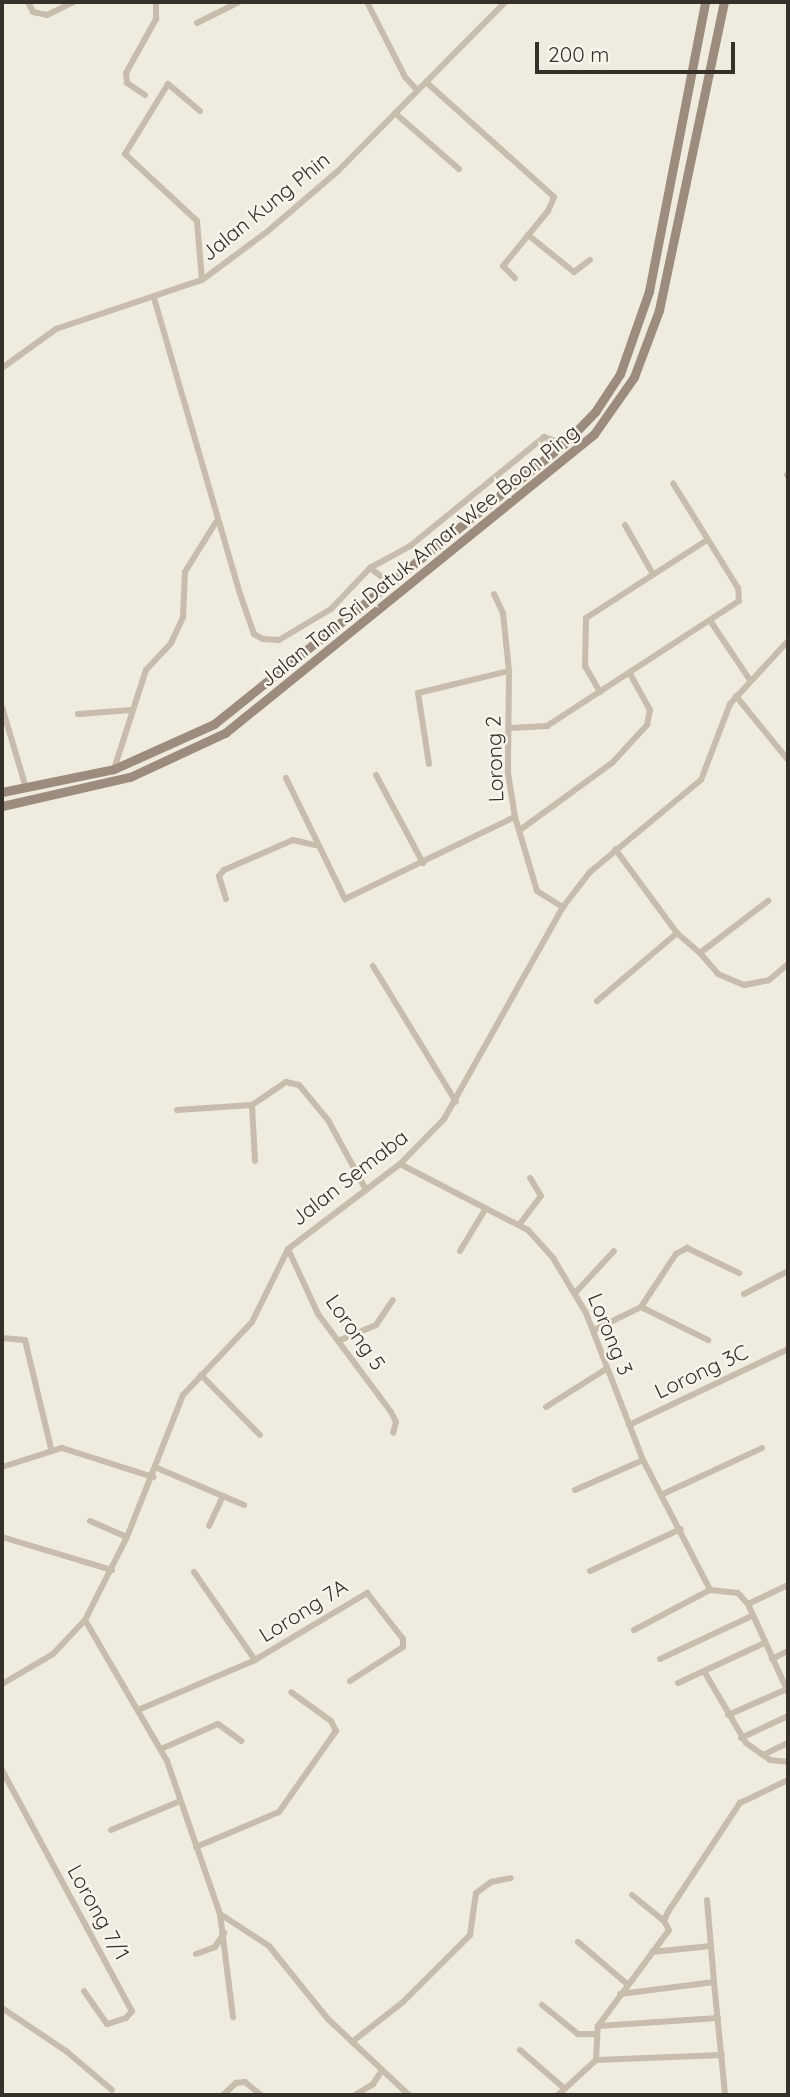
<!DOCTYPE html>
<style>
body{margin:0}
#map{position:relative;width:790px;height:2097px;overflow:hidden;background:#f0ebdf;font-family:Quicksand,sans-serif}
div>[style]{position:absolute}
.street>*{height:6px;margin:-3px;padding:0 3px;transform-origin:3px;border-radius:3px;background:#c8bcac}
.secondary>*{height:9px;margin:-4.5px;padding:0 4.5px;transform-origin:4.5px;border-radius:4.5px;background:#9b8c7d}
span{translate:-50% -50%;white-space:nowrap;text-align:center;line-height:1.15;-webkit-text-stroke:5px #f8f4eb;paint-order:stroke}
.street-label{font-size:21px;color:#36302a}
.frame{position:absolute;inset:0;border:4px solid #36302a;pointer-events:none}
.scale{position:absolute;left:535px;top:42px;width:200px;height:32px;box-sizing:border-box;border:4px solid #36302a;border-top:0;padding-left:9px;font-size:21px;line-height:24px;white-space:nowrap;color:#36302a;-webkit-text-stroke:5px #f8f4eb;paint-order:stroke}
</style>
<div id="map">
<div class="street">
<div style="left:28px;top:2px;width:11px;rotate:63deg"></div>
<div style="left:33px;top:12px;width:14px;rotate:12deg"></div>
<div style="left:47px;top:15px;width:30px;rotate:-26deg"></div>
<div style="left:367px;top:2px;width:84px;rotate:63.1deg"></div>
<div style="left:405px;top:77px;width:18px;rotate:47deg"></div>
<div style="left:197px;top:23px;width:47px;rotate:-26.6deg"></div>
<div style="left:426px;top:82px;width:172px;rotate:41.9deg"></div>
<div style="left:554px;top:197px;width:15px;rotate:113deg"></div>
<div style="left:548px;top:211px;width:71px;rotate:129.3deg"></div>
<div style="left:503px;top:266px;width:17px;rotate:45deg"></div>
<div style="left:145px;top:95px;width:22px;rotate:-146deg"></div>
<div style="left:127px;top:83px;width:10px;rotate:-96deg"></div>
<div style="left:126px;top:73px;width:62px;rotate:-60.9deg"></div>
<div style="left:156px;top:19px;width:17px;rotate:-90deg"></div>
<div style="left:200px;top:111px;width:42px;rotate:-139.8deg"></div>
<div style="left:168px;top:84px;width:82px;rotate:121.6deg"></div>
<div style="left:125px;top:154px;width:98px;rotate:42.9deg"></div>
<div style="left:197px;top:221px;width:59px;rotate:85.2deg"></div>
<div style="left:395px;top:113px;width:85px;rotate:41.2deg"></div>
<div style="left:528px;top:235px;width:59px;rotate:38.8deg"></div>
<div style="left:574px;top:272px;width:20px;rotate:-37deg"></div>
<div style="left:154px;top:298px;width:305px;rotate:73.8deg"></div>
<div style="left:239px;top:591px;width:46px;rotate:70.8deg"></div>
<div style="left:254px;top:634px;width:10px;rotate:29deg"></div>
<div style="left:263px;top:639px;width:16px;rotate:4deg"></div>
<div style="left:279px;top:640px;width:61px;rotate:-30.8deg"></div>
<div style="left:331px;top:609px;width:57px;rotate:-46.4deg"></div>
<div style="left:370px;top:568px;width:46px;rotate:-28.8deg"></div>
<div style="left:410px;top:546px;width:173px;rotate:-39.1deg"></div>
<div style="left:544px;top:437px;width:21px;rotate:19deg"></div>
<div style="left:2px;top:368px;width:67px;rotate:-35.8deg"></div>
<div style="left:56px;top:329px;width:154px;rotate:-18.6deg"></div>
<div style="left:202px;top:280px;width:82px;rotate:-36.6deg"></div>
<div style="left:268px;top:231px;width:92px;rotate:-40.6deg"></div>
<div style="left:338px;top:171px;width:238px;rotate:-45.3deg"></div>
<div style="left:787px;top:475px;width:1px;rotate:45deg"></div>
<div style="left:625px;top:525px;width:56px;rotate:60.3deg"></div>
<div style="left:370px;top:568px;width:25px;rotate:37deg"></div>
<div style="left:494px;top:594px;width:21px;rotate:65deg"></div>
<div style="left:503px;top:613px;width:58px;rotate:84.1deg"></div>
<div style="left:509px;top:671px;width:102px;rotate:90.6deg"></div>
<div style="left:508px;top:773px;width:45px;rotate:81deg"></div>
<div style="left:515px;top:817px;width:77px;rotate:73.4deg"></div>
<div style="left:537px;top:891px;width:31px;rotate:32deg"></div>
<div style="left:711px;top:622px;width:70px;rotate:56.1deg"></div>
<div style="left:600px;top:692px;width:30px;rotate:-120deg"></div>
<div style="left:585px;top:666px;width:48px;rotate:-88.8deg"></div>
<div style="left:586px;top:618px;width:144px;rotate:-32.8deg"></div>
<div style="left:736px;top:696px;width:82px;rotate:50.9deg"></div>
<div style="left:2px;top:707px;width:84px;rotate:73.5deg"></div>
<div style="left:78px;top:714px;width:54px;rotate:-4.2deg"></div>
<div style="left:510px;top:728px;width:37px;rotate:-3deg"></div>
<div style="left:547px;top:726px;width:229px;rotate:-33.1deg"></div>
<div style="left:739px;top:601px;width:13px;rotate:-94deg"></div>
<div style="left:738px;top:588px;width:123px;rotate:-121.8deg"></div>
<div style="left:429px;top:764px;width:72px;rotate:-98.8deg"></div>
<div style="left:418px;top:693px;width:94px;rotate:-13.6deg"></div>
<div style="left:114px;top:769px;width:104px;rotate:-72.1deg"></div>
<div style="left:146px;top:670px;width:37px;rotate:-47deg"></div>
<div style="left:171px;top:643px;width:29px;rotate:-65deg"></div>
<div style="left:183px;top:617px;width:45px;rotate:-87.5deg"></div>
<div style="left:185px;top:572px;width:59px;rotate:-58.2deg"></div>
<div style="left:376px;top:775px;width:100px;rotate:61.9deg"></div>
<div style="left:286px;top:778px;width:135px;rotate:64deg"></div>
<div style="left:345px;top:899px;width:189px;rotate:-25.8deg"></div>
<div style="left:520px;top:830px;width:114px;rotate:-36.1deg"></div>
<div style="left:612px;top:763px;width:52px;rotate:-47.4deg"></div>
<div style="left:647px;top:725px;width:15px;rotate:-79deg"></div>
<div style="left:650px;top:710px;width:43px;rotate:-118.9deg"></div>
<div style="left:226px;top:899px;width:24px;rotate:-107deg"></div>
<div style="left:219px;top:876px;width:8px;rotate:-50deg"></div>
<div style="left:224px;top:870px;width:75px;rotate:-23.5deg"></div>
<div style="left:293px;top:840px;width:23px;rotate:13deg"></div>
<div style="left:677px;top:933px;width:30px;rotate:41deg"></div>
<div style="left:700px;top:953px;width:86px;rotate:-37.4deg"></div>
<div style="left:700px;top:953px;width:28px;rotate:49deg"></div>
<div style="left:718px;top:974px;width:28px;rotate:23deg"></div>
<div style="left:744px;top:985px;width:25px;rotate:-11deg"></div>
<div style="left:769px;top:980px;width:25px;rotate:-40deg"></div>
<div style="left:373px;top:966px;width:159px;rotate:58.6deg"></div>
<div style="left:597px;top:1001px;width:105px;rotate:-40.4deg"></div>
<div style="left:677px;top:933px;width:104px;rotate:-126.4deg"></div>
<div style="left:252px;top:1105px;width:56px;rotate:86.9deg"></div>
<div style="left:177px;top:1110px;width:75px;rotate:-3.8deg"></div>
<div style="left:252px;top:1105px;width:41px;rotate:-34.1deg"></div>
<div style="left:286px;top:1082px;width:13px;rotate:13deg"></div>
<div style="left:299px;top:1085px;width:45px;rotate:50.4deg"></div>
<div style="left:328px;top:1120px;width:80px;rotate:61.5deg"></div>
<div style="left:400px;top:1164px;width:144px;rotate:27.3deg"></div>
<div style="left:528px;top:1230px;width:38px;rotate:48deg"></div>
<div style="left:553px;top:1258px;width:64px;rotate:59deg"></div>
<div style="left:586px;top:1313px;width:158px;rotate:68.8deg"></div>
<div style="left:643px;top:1460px;width:146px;rotate:62.7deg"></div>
<div style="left:519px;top:1225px;width:36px;rotate:-53deg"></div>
<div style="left:541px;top:1196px;width:21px;rotate:-121deg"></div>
<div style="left:288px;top:1249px;width:72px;rotate:65.2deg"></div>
<div style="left:318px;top:1314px;width:122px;rotate:53.3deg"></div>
<div style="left:391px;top:1412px;width:11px;rotate:63deg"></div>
<div style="left:396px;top:1422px;width:11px;rotate:105deg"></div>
<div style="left:460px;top:1251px;width:50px;rotate:-58.8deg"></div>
<div style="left:575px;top:1293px;width:57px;rotate:-47.1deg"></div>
<div style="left:744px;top:1294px;width:50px;rotate:-27.6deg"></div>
<div style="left:641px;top:1307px;width:75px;rotate:26.2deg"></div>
<div style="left:594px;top:1330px;width:52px;rotate:-26.1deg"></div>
<div style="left:641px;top:1307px;width:64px;rotate:-56.6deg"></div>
<div style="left:676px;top:1254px;width:13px;rotate:-29deg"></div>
<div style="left:687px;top:1248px;width:58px;rotate:25.7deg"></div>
<div style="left:2px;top:1338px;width:23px;rotate:5deg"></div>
<div style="left:25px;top:1340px;width:111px;rotate:76.5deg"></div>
<div style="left:338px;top:1341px;width:41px;rotate:-22.8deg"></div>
<div style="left:376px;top:1325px;width:30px;rotate:-56deg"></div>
<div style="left:201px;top:1375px;width:84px;rotate:45.5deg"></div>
<div style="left:546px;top:1407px;width:71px;rotate:-32.3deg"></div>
<div style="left:629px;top:1425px;width:176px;rotate:-25.5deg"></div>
<div style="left:2px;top:1467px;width:63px;rotate:-17.6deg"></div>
<div style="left:62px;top:1448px;width:96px;rotate:17.7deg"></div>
<div style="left:157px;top:1468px;width:72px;rotate:23deg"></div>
<div style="left:223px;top:1496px;width:33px;rotate:115deg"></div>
<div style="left:575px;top:1490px;width:74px;rotate:-23.8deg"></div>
<div style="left:663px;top:1494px;width:109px;rotate:-24.9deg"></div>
<div style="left:223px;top:1496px;width:23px;rotate:23deg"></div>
<div style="left:90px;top:1521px;width:40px;rotate:23.4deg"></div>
<div style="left:2px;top:1537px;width:115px;rotate:16.7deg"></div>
<div style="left:590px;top:1571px;width:100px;rotate:-24.8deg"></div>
<div style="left:194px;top:1572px;width:107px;rotate:55.3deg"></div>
<div style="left:748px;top:1604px;width:44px;rotate:-25.4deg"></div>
<div style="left:85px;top:1620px;width:163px;rotate:59.8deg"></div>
<div style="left:167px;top:1761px;width:162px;rotate:70.9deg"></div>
<div style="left:220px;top:1914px;width:59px;rotate:33.1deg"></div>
<div style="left:269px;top:1946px;width:94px;rotate:51.1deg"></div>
<div style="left:328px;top:2019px;width:111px;rotate:43.2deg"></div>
<div style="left:634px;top:1630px;width:86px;rotate:-27.8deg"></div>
<div style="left:710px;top:1590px;width:28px;rotate:6deg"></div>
<div style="left:738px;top:1593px;width:15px;rotate:48deg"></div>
<div style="left:748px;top:1604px;width:97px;rotate:65.6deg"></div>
<div style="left:660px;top:1659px;width:102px;rotate:-25.1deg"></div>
<div style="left:772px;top:1659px;width:18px;rotate:-27deg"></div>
<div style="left:704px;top:1671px;width:83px;rotate:59.7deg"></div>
<div style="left:746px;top:1743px;width:29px;rotate:35deg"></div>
<div style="left:770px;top:1760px;width:18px;rotate:6deg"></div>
<div style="left:678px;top:1683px;width:95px;rotate:-24.9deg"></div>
<div style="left:2px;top:1684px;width:59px;rotate:-30.5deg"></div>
<div style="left:53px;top:1654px;width:47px;rotate:-46.7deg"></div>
<div style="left:85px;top:1620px;width:93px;rotate:-63.2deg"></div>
<div style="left:127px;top:1537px;width:153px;rotate:-68.5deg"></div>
<div style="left:183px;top:1395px;width:100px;rotate:-46.6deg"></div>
<div style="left:252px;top:1322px;width:81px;rotate:-63.7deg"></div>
<div style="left:288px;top:1249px;width:141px;rotate:-37.2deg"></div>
<div style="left:400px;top:1164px;width:63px;rotate:-45.6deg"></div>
<div style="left:444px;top:1119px;width:243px;rotate:-60.7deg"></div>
<div style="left:563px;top:907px;width:44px;rotate:-52.4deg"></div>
<div style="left:590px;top:872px;width:144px;rotate:-39.7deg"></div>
<div style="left:701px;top:780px;width:81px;rotate:-69.1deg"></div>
<div style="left:730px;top:704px;width:86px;rotate:-47.4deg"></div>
<div style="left:138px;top:1710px;width:127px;rotate:-23.1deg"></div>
<div style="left:255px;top:1660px;width:131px;rotate:-30.9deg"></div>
<div style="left:367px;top:1593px;width:58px;rotate:52deg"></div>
<div style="left:403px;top:1639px;width:8px;rotate:90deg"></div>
<div style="left:403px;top:1647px;width:63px;rotate:147.3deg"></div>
<div style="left:728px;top:1715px;width:64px;rotate:-23.8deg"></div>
<div style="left:741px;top:1738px;width:52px;rotate:-25.1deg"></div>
<div style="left:161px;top:1749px;width:62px;rotate:-23.7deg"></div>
<div style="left:218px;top:1724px;width:29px;rotate:36deg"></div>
<div style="left:763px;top:1755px;width:28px;rotate:-26deg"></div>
<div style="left:2px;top:1770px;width:274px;rotate:61.7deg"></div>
<div style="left:132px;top:2011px;width:9px;rotate:131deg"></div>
<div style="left:126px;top:2018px;width:20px;rotate:162deg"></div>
<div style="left:107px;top:2024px;width:40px;rotate:-124.9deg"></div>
<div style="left:111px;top:1830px;width:75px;rotate:-22.8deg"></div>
<div style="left:196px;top:1847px;width:90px;rotate:-22.9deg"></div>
<div style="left:279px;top:1812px;width:99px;rotate:-54.9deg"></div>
<div style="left:336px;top:1731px;width:11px;rotate:-117deg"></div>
<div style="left:331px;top:1721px;width:49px;rotate:-144.1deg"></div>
<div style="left:632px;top:1895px;width:41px;rotate:39.1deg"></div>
<div style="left:707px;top:1900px;width:82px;rotate:85.1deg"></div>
<div style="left:220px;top:1914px;width:104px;rotate:82.8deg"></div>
<div style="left:578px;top:1942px;width:65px;rotate:40.6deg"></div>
<div style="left:652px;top:1952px;width:59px;rotate:-5.8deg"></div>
<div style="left:196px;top:1954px;width:20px;rotate:-20deg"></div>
<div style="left:215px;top:1947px;width:17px;rotate:-57deg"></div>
<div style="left:620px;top:1994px;width:95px;rotate:-7.3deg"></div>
<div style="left:714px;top:1982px;width:114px;rotate:84.4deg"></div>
<div style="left:542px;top:2005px;width:46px;rotate:38.9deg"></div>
<div style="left:578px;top:2034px;width:18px"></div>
<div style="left:2px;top:2008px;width:77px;rotate:33.9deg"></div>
<div style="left:66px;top:2051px;width:60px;rotate:40.3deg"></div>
<div style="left:598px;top:2026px;width:120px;rotate:-3.8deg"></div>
<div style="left:352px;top:2042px;width:65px;rotate:-38.1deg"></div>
<div style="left:403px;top:2002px;width:95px;rotate:-45deg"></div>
<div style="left:470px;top:1935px;width:42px;rotate:-81.9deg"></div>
<div style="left:476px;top:1893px;width:19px;rotate:-36deg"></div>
<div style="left:491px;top:1882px;width:20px;rotate:-11deg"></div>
<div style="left:520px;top:2050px;width:58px;rotate:40.8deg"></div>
<div style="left:596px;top:2060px;width:126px;rotate:-2.3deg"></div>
<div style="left:223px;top:2095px;width:18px;rotate:-43deg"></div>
<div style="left:236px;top:2083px;width:9px;rotate:-6deg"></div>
<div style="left:245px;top:2082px;width:21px;rotate:39deg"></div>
<div style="left:355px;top:2095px;width:21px;rotate:-31deg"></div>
<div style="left:373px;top:2084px;width:17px;rotate:-57deg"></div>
<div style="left:558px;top:2095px;width:52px;rotate:-42.6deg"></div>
<div style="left:596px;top:2060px;width:34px;rotate:-87deg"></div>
<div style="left:598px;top:2026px;width:119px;rotate:-53.5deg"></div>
<div style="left:669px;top:1930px;width:10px;rotate:-119deg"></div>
<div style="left:664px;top:1921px;width:10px;rotate:-66deg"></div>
<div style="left:668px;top:1912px;width:131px;rotate:-56.6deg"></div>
<div style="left:740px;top:1803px;width:53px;rotate:-25.6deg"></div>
</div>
<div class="secondary">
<div style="left:2px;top:792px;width:114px;rotate:-11.6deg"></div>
<div style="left:114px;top:769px;width:110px;rotate:-24.2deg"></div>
<div style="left:214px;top:724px;width:448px;rotate:-38.7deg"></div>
<div style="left:564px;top:444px;width:45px;rotate:-45.9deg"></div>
<div style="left:595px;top:412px;width:45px;rotate:-56.7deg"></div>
<div style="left:620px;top:374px;width:88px;rotate:-70.7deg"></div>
<div style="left:649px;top:291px;width:294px;rotate:-79deg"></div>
<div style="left:2px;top:806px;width:131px;rotate:-12.8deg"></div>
<div style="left:130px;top:777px;width:105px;rotate:-24.9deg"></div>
<div style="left:225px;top:733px;width:475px;rotate:-39deg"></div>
<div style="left:594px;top:434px;width:70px;rotate:-54.9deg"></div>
<div style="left:634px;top:377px;width:72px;rotate:-69.5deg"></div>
<div style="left:659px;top:310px;width:315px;rotate:-78.1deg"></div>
</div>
<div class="street-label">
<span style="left:265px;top:206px;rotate:-39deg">Jalan Kung Phin</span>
<span style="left:419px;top:555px;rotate:-39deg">Jalan Tan Sri Datuk Amar Wee Boon Ping</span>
<span style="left:494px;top:759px;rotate:-92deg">Lorong 2</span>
<span style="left:349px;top:1177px;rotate:-38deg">Jalan Semaba</span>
<span style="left:356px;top:1332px;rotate:55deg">Lorong 5</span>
<span style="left:611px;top:1334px;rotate:68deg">Lorong 3</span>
<span style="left:701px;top:1371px;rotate:-25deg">Lorong 3C</span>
<span style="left:303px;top:1610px;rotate:-32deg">Lorong 7A</span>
<span style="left:99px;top:1912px;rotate:61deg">Lorong 7/1</span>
</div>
<div class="frame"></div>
<div class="scale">200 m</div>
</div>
